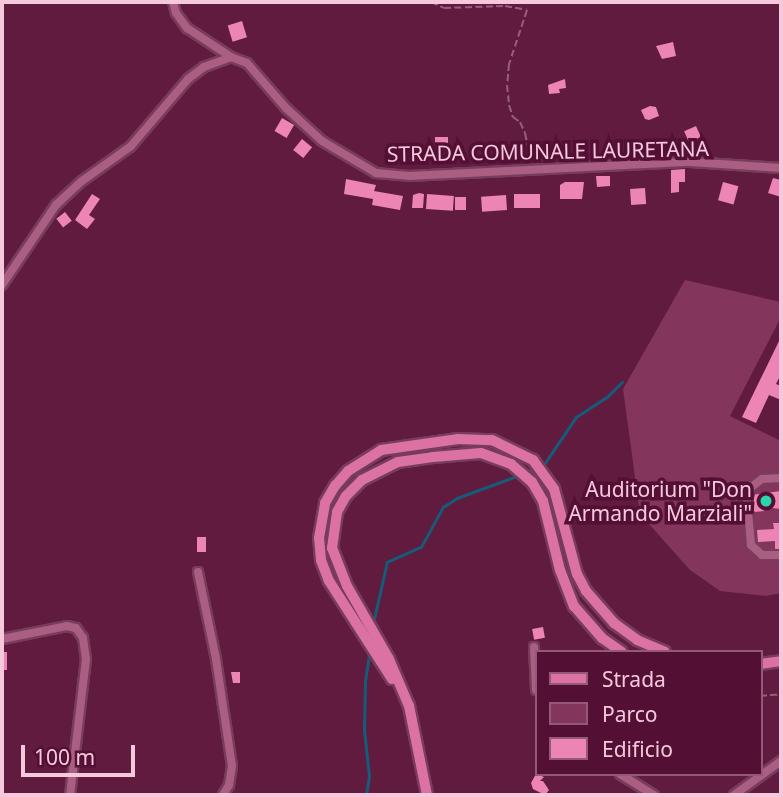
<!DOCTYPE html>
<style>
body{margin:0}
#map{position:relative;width:783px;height:797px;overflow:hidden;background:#601b3f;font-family:"Noto Sans",sans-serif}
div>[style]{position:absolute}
.green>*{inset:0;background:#83355c}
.stream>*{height:2.5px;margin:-1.25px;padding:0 1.25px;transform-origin:1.25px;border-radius:1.25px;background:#145c7a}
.building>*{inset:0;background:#ec84b4;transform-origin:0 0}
.path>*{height:2px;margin-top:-1px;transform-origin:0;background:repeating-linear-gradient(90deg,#995e7b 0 7px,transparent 0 10.5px)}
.roads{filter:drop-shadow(2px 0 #783c5c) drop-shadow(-2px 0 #783c5c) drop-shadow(0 2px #783c5c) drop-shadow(0 -2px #783c5c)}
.minor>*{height:8px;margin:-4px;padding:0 4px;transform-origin:4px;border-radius:4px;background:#aa5e81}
.major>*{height:10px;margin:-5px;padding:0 5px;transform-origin:5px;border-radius:5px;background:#dc72a4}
.dots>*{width:19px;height:19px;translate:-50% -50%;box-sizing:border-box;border:4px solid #540f35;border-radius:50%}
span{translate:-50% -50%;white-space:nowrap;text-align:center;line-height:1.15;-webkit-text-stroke:7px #540f35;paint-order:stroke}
.street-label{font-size:21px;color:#f5c9db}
.poi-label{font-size:21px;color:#f5c9db}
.right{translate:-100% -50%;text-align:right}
.frame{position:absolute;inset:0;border:4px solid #f5c9db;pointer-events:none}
.legend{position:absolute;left:535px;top:650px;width:228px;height:126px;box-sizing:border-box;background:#540f35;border:2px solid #945977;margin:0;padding:9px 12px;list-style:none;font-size:21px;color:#f5c9db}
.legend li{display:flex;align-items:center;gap:14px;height:35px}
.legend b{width:35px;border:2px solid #945977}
.scale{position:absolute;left:21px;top:745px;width:114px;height:32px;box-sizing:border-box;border:4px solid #f5c9db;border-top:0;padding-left:9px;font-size:21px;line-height:24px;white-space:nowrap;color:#f5c9db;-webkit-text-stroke:5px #540f35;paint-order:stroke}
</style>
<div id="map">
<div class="green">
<div style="clip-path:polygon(685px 280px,781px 302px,781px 317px,730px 416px,781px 441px,781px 593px,766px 596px,720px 591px,690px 570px,640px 514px,623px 389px)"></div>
</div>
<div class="stream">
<div style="left:545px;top:463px;width:55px;rotate:-56deg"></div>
<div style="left:576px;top:417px;width:37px;rotate:-33deg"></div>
<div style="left:607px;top:397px;width:21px;rotate:-45deg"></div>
<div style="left:530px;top:470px;width:2px;rotate:-27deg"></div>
<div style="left:374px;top:619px;width:58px;rotate:-77.2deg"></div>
<div style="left:387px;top:562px;width:37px;rotate:-24deg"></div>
<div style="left:421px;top:547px;width:46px;rotate:-61.2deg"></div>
<div style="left:443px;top:507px;width:17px;rotate:-33deg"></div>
<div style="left:457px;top:498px;width:64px;rotate:-20.1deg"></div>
<div style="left:366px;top:795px;width:19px;rotate:-81deg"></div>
<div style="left:369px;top:776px;width:46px;rotate:-96.2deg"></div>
<div style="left:364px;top:730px;width:49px;rotate:-88.8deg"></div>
<div style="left:365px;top:681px;width:25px;rotate:-81deg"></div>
</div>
<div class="building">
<div style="left:242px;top:21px;width:17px;height:15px;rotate:73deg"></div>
<div style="clip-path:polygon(673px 42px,676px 56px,662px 59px,656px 46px)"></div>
<div style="clip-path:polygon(565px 79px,566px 88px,559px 89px,560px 93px,549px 94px,548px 85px)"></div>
<div style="clip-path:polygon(650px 106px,656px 107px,659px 116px,649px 120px,645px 119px,641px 110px)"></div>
<div style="left:282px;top:118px;width:14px;height:15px;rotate:30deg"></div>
<div style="left:696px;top:126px;width:12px;height:13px;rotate:66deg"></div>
<div style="left:435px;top:137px;width:13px;height:14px"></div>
<div style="left:302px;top:139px;width:13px;height:14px;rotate:39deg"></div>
<div style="clip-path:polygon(685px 169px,685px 182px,679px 182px,679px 192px,671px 193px,671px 170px)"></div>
<div style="clip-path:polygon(596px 176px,610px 176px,610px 186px,597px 187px)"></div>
<div style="clip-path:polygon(773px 178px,781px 180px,781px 197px,768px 193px)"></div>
<div style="clip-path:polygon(346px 179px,376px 185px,374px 191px,403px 196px,400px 210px,372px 205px,373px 199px,344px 194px)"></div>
<div style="clip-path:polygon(565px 182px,584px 182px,582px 199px,560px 199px,560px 185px)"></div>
<div style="left:723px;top:182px;width:16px;height:19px;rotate:15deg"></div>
<div style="left:645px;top:188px;width:16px;height:15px;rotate:86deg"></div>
<div style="clip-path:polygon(419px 193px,424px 194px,423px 208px,412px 208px,413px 195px)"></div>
<div style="clip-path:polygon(92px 194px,100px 199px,89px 215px,95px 219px,87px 229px,75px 220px)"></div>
<div style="left:427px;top:194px;width:27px;height:15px;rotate:4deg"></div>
<div style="left:540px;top:194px;width:14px;height:26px;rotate:90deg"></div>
<div style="left:506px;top:195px;width:15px;height:25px;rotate:86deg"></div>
<div style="left:455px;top:197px;width:11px;height:13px"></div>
<div style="left:65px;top:212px;width:11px;height:11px;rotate:52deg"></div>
<div style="clip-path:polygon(781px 337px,781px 374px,776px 384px,781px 386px,781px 400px,769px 395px,756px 423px,742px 417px)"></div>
<div style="clip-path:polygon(781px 491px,781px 509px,764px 507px,764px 511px,755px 512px,751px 509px,751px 495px)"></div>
<div style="clip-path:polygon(773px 523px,781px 523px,781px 550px,775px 551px,775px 541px,758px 542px,757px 530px,774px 529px)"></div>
<div style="left:197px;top:537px;width:9px;height:15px"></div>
<div style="left:543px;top:627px;width:11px;height:11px;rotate:80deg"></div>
<div style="left:7px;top:652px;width:18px;height:5px;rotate:90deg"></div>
<div style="clip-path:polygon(231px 672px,240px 672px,240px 683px,233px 683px)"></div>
<div style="clip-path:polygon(536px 774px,544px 777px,540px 781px,543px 781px,549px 790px,545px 795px,533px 789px,531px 783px)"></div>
</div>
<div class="path">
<div style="left:431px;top:2px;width:14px;rotate:25deg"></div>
<div style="left:444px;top:8px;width:61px;rotate:-1.9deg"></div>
<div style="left:505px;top:6px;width:22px;rotate:10deg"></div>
<div style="left:527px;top:10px;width:57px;rotate:108.4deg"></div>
<div style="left:509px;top:64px;width:21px;rotate:95deg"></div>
<div style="left:507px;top:85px;width:20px;rotate:84deg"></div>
<div style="left:509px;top:105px;width:13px;rotate:72deg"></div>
<div style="left:513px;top:117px;width:9px;rotate:36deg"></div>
<div style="left:520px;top:122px;width:12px;rotate:66deg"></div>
<div style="left:525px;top:133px;width:19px;rotate:78deg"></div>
<div style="left:529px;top:152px;width:10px;rotate:45deg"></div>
<div style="left:536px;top:159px;width:16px;rotate:4deg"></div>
<div style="left:760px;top:696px;width:21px;rotate:-5deg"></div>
</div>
<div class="roads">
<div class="minor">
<div style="left:173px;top:2px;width:11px;rotate:75deg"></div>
<div style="left:176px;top:13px;width:19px;rotate:54deg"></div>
<div style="left:187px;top:28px;width:53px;rotate:33.4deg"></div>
<div style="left:231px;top:57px;width:17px;rotate:21deg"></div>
<div style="left:247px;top:63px;width:60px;rotate:49.1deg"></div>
<div style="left:286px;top:108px;width:49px;rotate:42.5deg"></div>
<div style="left:322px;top:141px;width:63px;rotate:30.7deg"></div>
<div style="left:376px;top:173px;width:33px;rotate:5deg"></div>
<div style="left:409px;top:176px;width:281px;rotate:-2.9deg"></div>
<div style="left:690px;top:162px;width:91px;rotate:3.8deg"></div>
<div style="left:2px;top:285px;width:97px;rotate:-56deg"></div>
<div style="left:56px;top:205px;width:35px;rotate:-43deg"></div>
<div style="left:82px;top:181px;width:60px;rotate:-35.5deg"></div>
<div style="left:131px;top:146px;width:88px;rotate:-49.6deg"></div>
<div style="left:188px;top:79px;width:20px;rotate:-37deg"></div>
<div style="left:204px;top:67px;width:29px;rotate:-20deg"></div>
<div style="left:781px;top:478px;width:19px;rotate:177deg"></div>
<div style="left:762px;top:479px;width:15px;rotate:143deg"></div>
<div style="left:750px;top:488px;width:12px;rotate:104deg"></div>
<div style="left:747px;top:500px;width:45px;rotate:84.9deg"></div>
<div style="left:751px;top:545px;width:15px;rotate:42deg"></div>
<div style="left:762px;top:555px;width:19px"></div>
<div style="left:198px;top:572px;width:89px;rotate:78.3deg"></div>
<div style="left:216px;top:659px;width:108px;rotate:81.5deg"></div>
<div style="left:232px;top:766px;width:19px;rotate:99deg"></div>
<div style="left:229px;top:785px;width:12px;rotate:121deg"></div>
<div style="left:2px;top:639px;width:66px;rotate:-11.3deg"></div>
<div style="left:67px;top:626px;width:9px;rotate:13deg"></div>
<div style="left:76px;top:628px;width:12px;rotate:55deg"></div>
<div style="left:83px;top:638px;width:21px;rotate:82deg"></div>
<div style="left:86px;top:659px;width:137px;rotate:96.7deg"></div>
<div style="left:534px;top:647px;width:43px;rotate:87.3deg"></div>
<div style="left:620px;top:774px;width:40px;rotate:32deg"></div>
<div style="left:734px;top:795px;width:58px;rotate:-35.9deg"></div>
</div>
<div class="major">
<div style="left:760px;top:664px;width:21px;rotate:-8deg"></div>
<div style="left:392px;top:679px;width:117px;rotate:-122.7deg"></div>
<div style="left:329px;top:581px;width:22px;rotate:-111deg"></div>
<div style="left:321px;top:560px;width:22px;rotate:-95deg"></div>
<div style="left:319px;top:538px;width:36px;rotate:-80deg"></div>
<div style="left:325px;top:503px;width:20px;rotate:-60deg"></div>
<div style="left:335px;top:486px;width:20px;rotate:-49deg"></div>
<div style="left:348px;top:471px;width:39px;rotate:-32deg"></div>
<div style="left:381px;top:450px;width:78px;rotate:-8.1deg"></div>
<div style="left:458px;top:439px;width:34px;rotate:2deg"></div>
<div style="left:492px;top:440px;width:46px;rotate:26deg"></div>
<div style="left:533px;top:460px;width:36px;rotate:54deg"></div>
<div style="left:554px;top:489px;width:88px;rotate:74.9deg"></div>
<div style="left:577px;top:574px;width:19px;rotate:62deg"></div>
<div style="left:586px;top:591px;width:43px;rotate:48.8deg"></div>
<div style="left:614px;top:623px;width:29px;rotate:36deg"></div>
<div style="left:637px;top:640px;width:30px;rotate:23deg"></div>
<div style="left:427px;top:795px;width:91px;rotate:-101.4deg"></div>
<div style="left:409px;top:706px;width:51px;rotate:-113.1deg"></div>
<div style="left:389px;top:659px;width:84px;rotate:-119.9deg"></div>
<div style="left:347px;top:586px;width:41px;rotate:-111.5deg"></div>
<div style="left:332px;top:548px;width:36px;rotate:-82deg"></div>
<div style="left:337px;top:512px;width:18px;rotate:-61deg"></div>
<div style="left:346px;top:496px;width:23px;rotate:-45deg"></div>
<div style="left:362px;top:480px;width:40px;rotate:-26.6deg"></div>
<div style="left:398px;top:462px;width:35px;rotate:-8deg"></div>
<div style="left:433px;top:457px;width:48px;rotate:-4.8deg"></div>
<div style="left:481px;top:453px;width:32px;rotate:20deg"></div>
<div style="left:511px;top:464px;width:28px;rotate:41deg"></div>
<div style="left:532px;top:482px;width:22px;rotate:60deg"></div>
<div style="left:543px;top:501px;width:71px;rotate:76.2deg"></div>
<div style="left:560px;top:570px;width:39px;rotate:69deg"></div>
<div style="left:574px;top:606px;width:43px;rotate:48.8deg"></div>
<div style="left:602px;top:638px;width:24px;rotate:35deg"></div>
</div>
</div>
<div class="dots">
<div style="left:766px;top:501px;background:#28d5ad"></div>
</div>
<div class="street-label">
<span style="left:548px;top:151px;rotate:-1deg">STRADA COMUNALE LAURETANA</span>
</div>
<div class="poi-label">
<span class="right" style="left:752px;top:501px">Auditorium "Don<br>Armando Marziali"</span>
</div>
<div class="frame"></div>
<ul class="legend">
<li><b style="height:9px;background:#dc72a4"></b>Strada</li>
<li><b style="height:19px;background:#83355c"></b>Parco</li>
<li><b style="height:19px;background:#ec84b4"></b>Edificio</li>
</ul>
<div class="scale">100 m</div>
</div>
